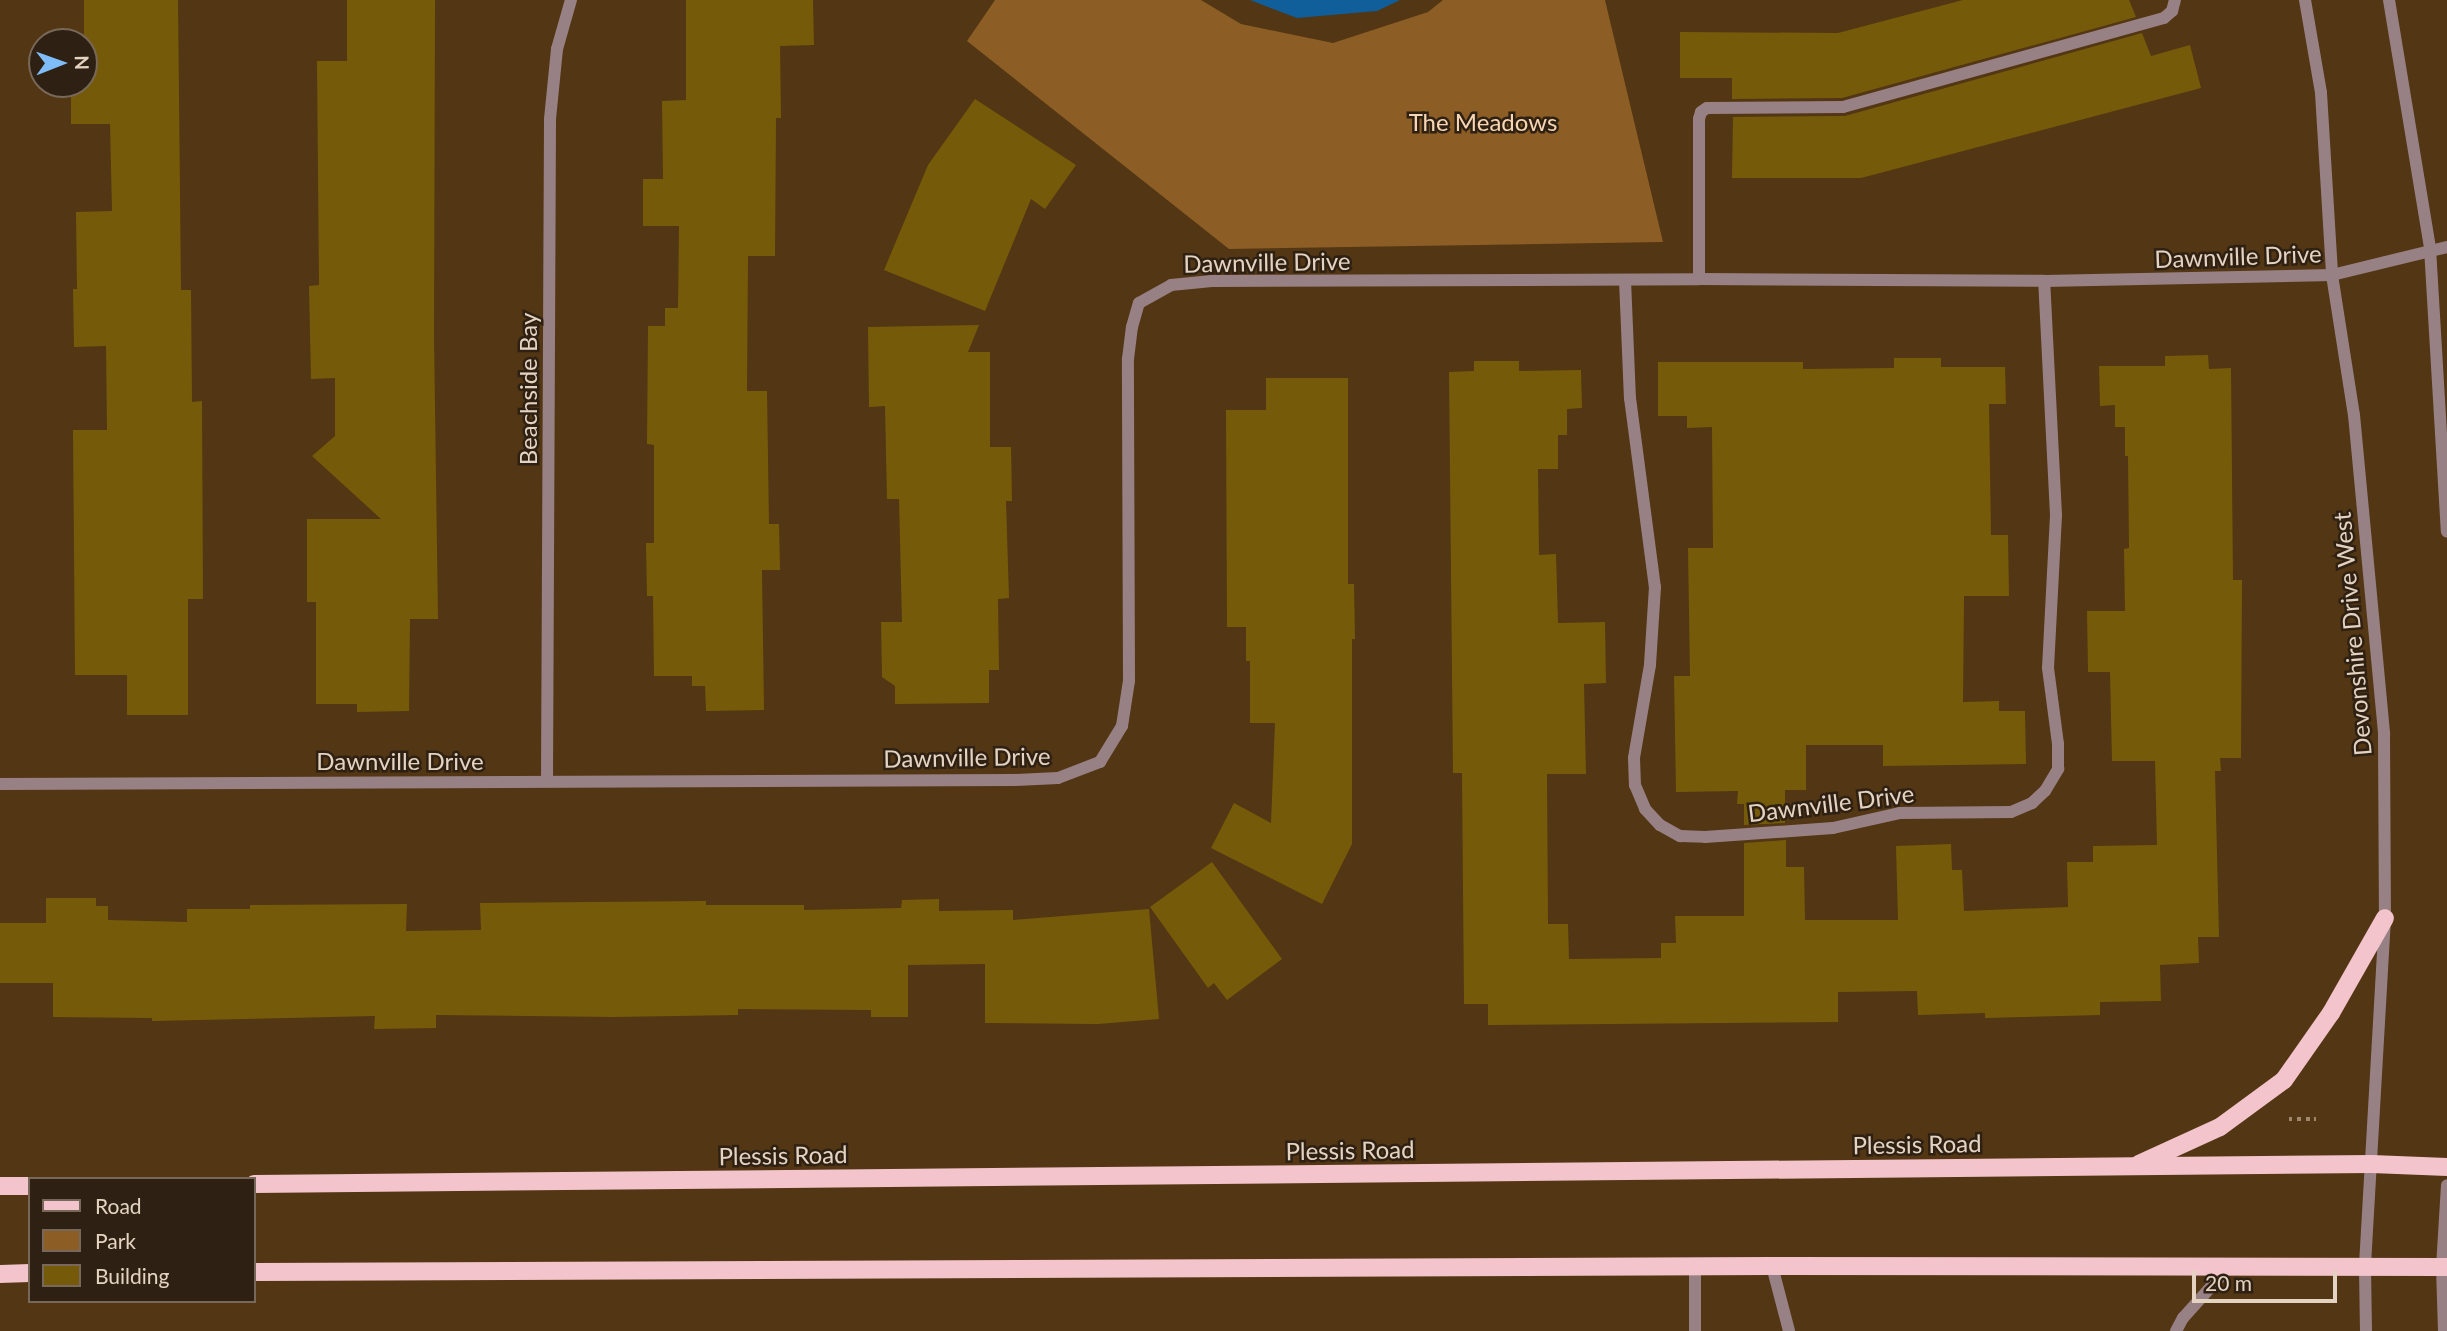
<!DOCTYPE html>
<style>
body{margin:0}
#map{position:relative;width:2447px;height:1331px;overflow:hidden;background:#533613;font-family:Lato,sans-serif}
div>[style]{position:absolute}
.green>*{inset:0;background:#8c5d24}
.water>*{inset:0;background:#105e9a}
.building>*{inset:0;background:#755b09}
.path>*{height:4.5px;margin-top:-2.25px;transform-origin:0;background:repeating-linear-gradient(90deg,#9f876d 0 3.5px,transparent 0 8.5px)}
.minor>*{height:12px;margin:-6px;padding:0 6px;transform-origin:6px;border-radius:6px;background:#988185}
.major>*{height:18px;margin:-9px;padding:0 9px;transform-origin:9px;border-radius:9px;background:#f3c4cb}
span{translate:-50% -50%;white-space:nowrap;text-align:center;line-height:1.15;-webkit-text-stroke:5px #2e2113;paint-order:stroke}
.park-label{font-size:24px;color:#f8d6b3}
.street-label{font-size:24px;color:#e5d3c1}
.legend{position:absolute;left:28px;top:1177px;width:228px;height:126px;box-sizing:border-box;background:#2e2113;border:2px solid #776859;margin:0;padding:9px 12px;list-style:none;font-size:21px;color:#e5d3c1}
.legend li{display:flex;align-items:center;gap:14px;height:35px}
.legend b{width:35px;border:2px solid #776859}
.north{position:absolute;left:28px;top:28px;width:70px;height:70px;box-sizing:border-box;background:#2e2113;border:2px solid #776859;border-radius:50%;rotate:89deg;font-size:19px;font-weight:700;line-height:28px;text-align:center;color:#e5d3c1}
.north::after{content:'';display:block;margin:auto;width:24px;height:32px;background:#7ebdf9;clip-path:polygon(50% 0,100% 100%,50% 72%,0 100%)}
.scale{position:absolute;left:2192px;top:1271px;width:145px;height:32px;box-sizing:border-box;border:4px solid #e5d3c1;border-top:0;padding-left:9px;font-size:21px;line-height:24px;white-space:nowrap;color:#e5d3c1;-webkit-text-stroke:5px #2e2113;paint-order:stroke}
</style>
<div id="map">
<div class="green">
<div style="clip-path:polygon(995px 0,1201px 0,1241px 24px,1333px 43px,1428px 12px,1443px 0,1605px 0,1663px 242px,1229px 249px,967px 41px)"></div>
</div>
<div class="water">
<div style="clip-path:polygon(1250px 0,1400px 0,1377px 11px,1297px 18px)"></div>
</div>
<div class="building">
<div style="clip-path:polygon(84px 0,178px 0,181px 290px,191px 290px,192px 402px,202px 401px,203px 599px,188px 599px,188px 715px,127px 715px,127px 675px,75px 675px,73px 430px,107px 430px,106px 346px,74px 347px,73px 289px,77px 289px,76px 212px,112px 211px,110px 124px,71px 124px,71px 84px,84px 84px)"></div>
<div style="clip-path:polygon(347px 0,435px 0,434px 337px,438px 619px,410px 619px,409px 711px,357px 712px,357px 704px,316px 704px,316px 602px,307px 602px,307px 519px,381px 519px,312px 456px,335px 436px,335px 378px,311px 379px,309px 286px,319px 285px,317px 61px,347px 61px)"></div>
<div style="clip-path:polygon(686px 0,813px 0,814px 45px,780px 46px,781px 118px,776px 118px,775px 256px,748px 256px,747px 391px,767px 391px,769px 524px,779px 524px,780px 570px,762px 570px,764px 710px,706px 711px,705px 686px,692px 686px,692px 676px,654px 676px,653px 596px,647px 596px,646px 543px,654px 543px,654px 445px,647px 444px,648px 326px,665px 326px,665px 308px,678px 308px,679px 226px,643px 226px,643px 179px,663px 179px,662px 101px,686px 100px)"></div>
<div style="clip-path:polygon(1963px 0,2129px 0,2136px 17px,1842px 98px,1732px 99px,1732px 78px,1680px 78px,1680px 32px,1838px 33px)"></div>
<div style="clip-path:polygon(2142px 33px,2151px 56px,2190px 45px,2201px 88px,1861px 178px,1732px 178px,1733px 117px,1845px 116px)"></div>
<div style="clip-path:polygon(975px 99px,1076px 165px,1045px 209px,1031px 199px,985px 311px,884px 270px,928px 165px)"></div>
<div style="clip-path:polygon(979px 325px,968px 352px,990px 352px,990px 447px,1011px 447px,1012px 501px,1006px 501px,1009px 598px,998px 599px,999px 670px,989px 670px,989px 703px,895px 704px,895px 686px,882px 677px,881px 622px,902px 622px,899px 499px,887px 499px,885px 406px,869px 407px,868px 327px)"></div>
<div style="clip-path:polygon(2208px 355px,2209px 369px,2231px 368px,2233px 580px,2242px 580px,2241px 758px,2220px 758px,2221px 771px,2215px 771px,2219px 937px,2198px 937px,2199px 963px,2160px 965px,2161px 1001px,2100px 1002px,2100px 1015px,1985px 1018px,1985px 1013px,1918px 1015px,1917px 991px,1838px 992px,1838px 1022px,1608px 1024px,1488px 1025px,1488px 1004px,1464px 1004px,1462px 773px,1453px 773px,1449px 372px,1474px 371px,1474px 361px,1519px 361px,1519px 371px,1581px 370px,1582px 408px,1567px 409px,1567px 435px,1558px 435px,1558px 469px,1538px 469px,1539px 555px,1556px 554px,1558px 623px,1605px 622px,1606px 683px,1584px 684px,1586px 774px,1547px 774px,1548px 924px,1568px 924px,1569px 959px,1661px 958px,1661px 943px,1676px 943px,1675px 916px,1744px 916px,1744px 843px,1786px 840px,1786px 867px,1804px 867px,1805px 920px,1898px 920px,1896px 846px,1951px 844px,1952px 870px,1962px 870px,1964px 911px,2068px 907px,2067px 862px,2093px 862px,2093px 846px,2157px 845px,2155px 761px,2112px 761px,2110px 672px,2088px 672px,2087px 611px,2125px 611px,2124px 549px,2129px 548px,2128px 456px,2125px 456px,2125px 427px,2115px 427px,2115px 405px,2100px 406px,2099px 366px,2165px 366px,2165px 356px)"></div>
<div style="clip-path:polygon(1894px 358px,1941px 358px,1941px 367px,2005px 367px,2006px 404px,1989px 404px,1991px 535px,2008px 535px,2009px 596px,1964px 596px,1963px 702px,1999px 701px,1999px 711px,2025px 711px,2026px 764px,1883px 766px,1883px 745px,1806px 745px,1806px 790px,1785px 790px,1785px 823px,1744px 825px,1744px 804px,1737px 804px,1738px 791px,1676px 792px,1674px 676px,1690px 676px,1688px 548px,1713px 548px,1712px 427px,1687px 428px,1687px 416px,1658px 416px,1658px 362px,1803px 362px,1803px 369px,1894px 368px)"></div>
<div style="clip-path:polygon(1266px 378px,1348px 378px,1348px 584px,1354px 584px,1355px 639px,1352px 639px,1352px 844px,1322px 904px,1211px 848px,1234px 803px,1271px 823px,1275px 723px,1250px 723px,1250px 661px,1246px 661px,1246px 627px,1227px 627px,1226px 410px,1266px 410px)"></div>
<div style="clip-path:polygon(1212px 862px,1282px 959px,1227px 1000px,1214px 983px,1208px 988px,1150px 907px)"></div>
<div style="clip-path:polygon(46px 898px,96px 898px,96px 906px,108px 906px,108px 920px,187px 922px,187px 909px,250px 909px,250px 905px,407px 904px,406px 931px,481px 930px,480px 903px,706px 901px,706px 905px,804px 905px,804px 910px,901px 908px,902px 900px,939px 899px,939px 911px,1013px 910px,1013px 920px,1149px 909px,1159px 1019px,1098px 1024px,985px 1023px,985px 964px,908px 965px,908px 1017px,871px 1017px,871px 1010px,738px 1009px,738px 1015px,613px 1017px,436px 1015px,436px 1028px,374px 1029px,375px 1016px,152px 1021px,152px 1018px,53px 1017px,53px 983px,0 983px,0 923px,46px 923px)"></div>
</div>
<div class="path">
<div style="left:2289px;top:1119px;width:27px"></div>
</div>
<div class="minor">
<div style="left:2305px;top:0;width:94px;rotate:80.2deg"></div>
<div style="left:2321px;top:93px;width:182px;rotate:86.5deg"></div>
<div style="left:2332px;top:275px;width:142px;rotate:81.1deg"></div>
<div style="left:2354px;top:415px;width:321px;rotate:84.6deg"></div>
<div style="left:2384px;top:735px;width:183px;rotate:89.7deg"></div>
<div style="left:2385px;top:918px;width:351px;rotate:93.3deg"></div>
<div style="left:2365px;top:1268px;width:63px;rotate:89.1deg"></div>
<div style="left:2389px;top:0;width:251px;rotate:80.6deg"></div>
<div style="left:2430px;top:248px;width:284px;rotate:86.6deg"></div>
<div style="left:1699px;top:279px;width:160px;rotate:-90deg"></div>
<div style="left:1699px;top:119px;width:7px;rotate:-74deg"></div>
<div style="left:1701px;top:112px;width:7px;rotate:-34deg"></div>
<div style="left:1707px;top:108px;width:136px;rotate:-0.4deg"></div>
<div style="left:1843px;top:107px;width:333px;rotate:-15.5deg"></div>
<div style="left:2164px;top:18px;width:11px;rotate:-41deg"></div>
<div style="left:2172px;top:11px;width:11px;rotate:-75deg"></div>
<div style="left:1625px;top:280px;width:118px;rotate:87.6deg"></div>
<div style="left:1630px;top:398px;width:191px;rotate:82.5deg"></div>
<div style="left:1655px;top:587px;width:78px;rotate:93.7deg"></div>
<div style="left:1650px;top:665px;width:94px;rotate:99.8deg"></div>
<div style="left:1634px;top:758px;width:27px;rotate:88deg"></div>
<div style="left:1635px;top:785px;width:26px;rotate:67deg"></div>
<div style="left:1645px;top:809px;width:22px;rotate:47deg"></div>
<div style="left:1660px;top:825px;width:23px;rotate:29deg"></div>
<div style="left:1680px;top:836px;width:25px;rotate:2deg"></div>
<div style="left:1705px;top:837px;width:128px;rotate:-4deg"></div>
<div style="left:1833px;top:828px;width:69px;rotate:-12.6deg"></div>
<div style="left:1900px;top:813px;width:111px;rotate:-0.5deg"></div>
<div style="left:2011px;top:812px;width:23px;rotate:-23deg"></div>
<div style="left:2032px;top:803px;width:18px;rotate:-43deg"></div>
<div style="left:2045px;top:791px;width:26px;rotate:-59deg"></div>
<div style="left:2058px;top:769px;width:25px;rotate:-90deg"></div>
<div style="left:2058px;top:744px;width:77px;rotate:-97.5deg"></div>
<div style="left:2048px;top:668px;width:153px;rotate:-87deg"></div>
<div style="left:2056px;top:515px;width:234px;rotate:-92.9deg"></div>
<div style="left:547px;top:781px;width:662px;rotate:-89.74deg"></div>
<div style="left:550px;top:119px;width:70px;rotate:-84.3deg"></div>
<div style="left:557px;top:49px;width:51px;rotate:-74.1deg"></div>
<div style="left:0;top:784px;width:1014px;rotate:-0.23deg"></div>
<div style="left:1014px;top:780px;width:44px;rotate:-2.6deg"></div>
<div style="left:1058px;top:778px;width:45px;rotate:-20.9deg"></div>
<div style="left:1100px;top:762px;width:42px;rotate:-58.6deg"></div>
<div style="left:1122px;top:726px;width:46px;rotate:-81.2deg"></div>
<div style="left:1129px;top:681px;width:322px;rotate:-90.2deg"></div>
<div style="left:1128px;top:359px;width:32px;rotate:-83deg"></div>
<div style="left:1132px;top:327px;width:25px;rotate:-74deg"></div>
<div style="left:1139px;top:303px;width:37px;rotate:-29deg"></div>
<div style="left:1171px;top:285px;width:41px;rotate:-5.6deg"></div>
<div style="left:1212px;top:281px;width:487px;rotate:-0.2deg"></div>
<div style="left:1699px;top:279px;width:345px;rotate:0.3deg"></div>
<div style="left:2044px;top:281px;width:288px;rotate:-1.2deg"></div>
<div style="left:2332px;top:275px;width:118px;rotate:-13.7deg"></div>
<div style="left:1695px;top:1266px;width:65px;rotate:90deg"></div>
<div style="left:1772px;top:1266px;width:67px;rotate:75.3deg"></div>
<div style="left:2176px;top:1331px;width:15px;rotate:-62deg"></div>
<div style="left:2183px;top:1318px;width:66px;rotate:-48.1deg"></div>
<div style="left:2444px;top:1331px;width:64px;rotate:-91.8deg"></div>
<div style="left:2442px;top:1267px;width:82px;rotate:-86.5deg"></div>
</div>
<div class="major">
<div style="left:2139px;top:1164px;width:89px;rotate:-24.6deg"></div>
<div style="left:2220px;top:1127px;width:79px;rotate:-36.3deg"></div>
<div style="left:2284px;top:1080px;width:82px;rotate:-55deg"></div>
<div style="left:2331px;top:1013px;width:109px;rotate:-60.4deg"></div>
<div style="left:254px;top:1184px;width:2118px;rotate:-0.54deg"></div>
<div style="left:2372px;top:1164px;width:75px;rotate:2.3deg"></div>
<div style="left:0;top:1186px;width:30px"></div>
<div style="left:254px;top:1272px;width:1518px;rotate:-0.23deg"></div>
<div style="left:1772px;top:1266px;width:675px;rotate:0.08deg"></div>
<div style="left:0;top:1274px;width:30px;rotate:-2deg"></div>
</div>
<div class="park-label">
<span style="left:1483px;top:122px">The Meadows</span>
</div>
<div class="street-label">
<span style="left:2238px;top:256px;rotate:-2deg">Dawnville Drive</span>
<span style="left:1267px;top:262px;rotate:-1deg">Dawnville Drive</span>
<span style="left:528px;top:389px;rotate:-90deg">Beachside Bay</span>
<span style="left:2352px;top:634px;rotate:-95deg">Devonshire Drive West</span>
<span style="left:967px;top:757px;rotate:-1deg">Dawnville Drive</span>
<span style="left:400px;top:761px">Dawnville Drive</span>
<span style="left:1831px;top:803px;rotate:-7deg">Dawnville Drive</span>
<span style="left:1917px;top:1144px;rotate:-1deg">Plessis Road</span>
<span style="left:1350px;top:1150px;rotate:-1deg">Plessis Road</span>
<span style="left:783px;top:1155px;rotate:-1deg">Plessis Road</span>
</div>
<ul class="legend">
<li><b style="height:9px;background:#f3c4cb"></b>Road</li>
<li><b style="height:19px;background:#8c5d24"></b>Park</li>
<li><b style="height:19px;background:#755b09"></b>Building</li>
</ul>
<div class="north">N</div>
<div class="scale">20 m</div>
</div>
